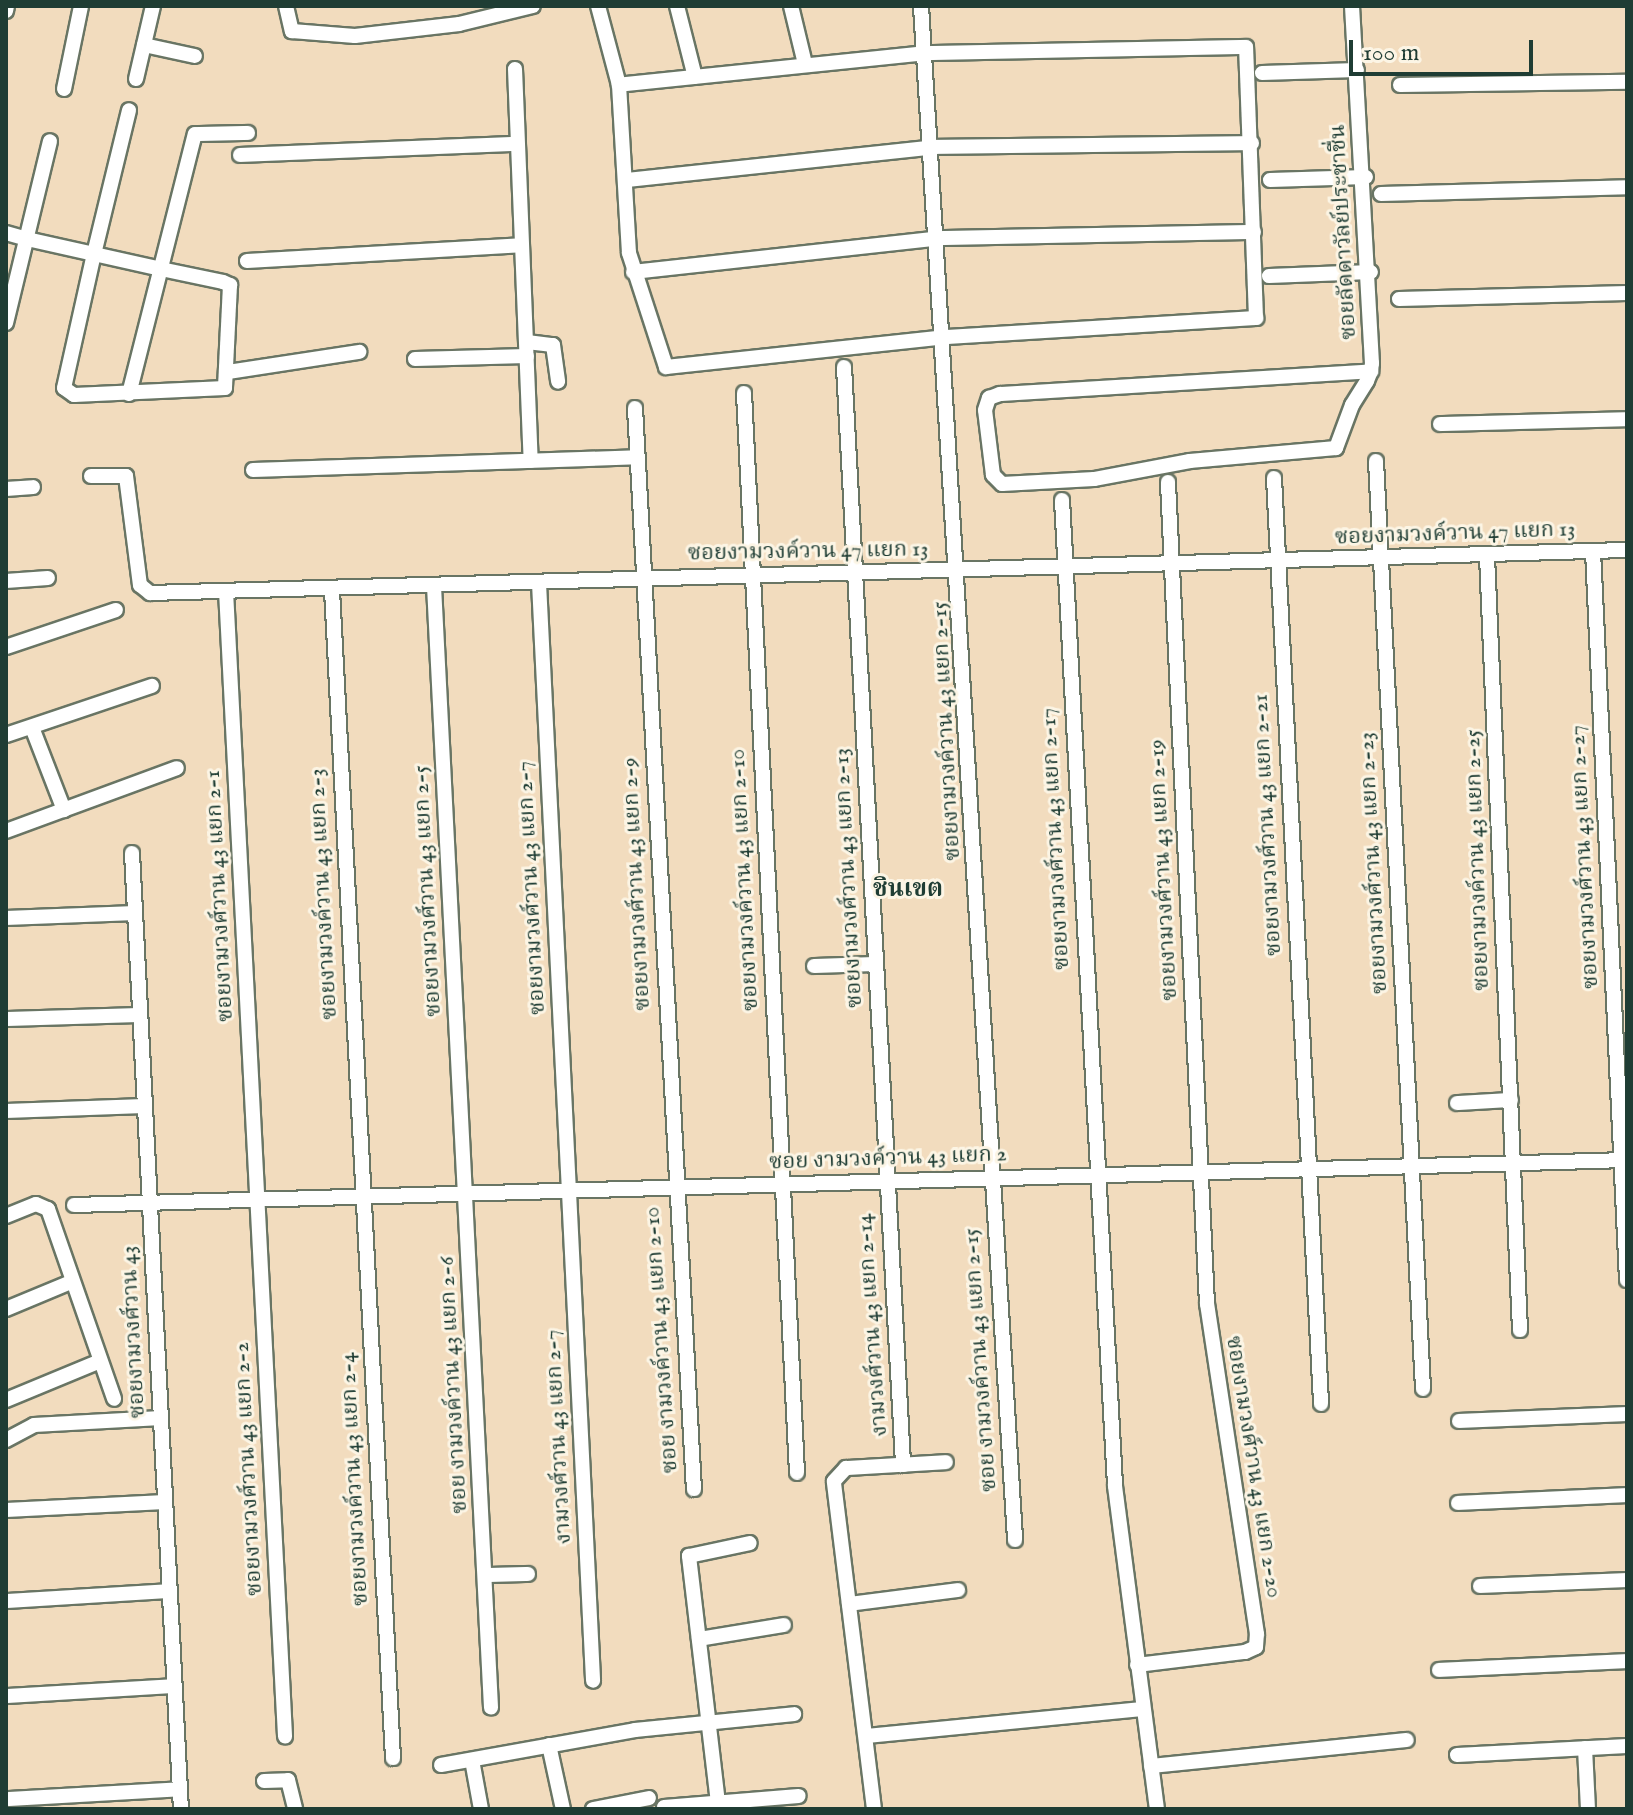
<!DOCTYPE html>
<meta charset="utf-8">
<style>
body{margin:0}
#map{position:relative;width:1633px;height:1815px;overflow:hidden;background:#f2dcbe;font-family:"IM FELL English","Noto Serif Thai",serif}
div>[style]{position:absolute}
.roads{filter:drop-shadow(2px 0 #697564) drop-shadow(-2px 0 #697564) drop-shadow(0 2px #697564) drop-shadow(0 -2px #697564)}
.street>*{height:14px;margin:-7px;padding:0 7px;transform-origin:7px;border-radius:7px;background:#fff}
span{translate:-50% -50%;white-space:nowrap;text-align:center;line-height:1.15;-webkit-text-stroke:6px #fcf5e5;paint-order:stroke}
.street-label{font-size:22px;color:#1f3d34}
.neighbourhood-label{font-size:24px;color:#1f3d34;font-weight:700}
.frame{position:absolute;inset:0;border:8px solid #1f3d34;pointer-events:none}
.scale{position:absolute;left:1349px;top:40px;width:184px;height:36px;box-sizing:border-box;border:4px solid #1f3d34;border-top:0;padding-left:10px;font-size:24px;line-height:28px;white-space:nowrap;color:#1f3d34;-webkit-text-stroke:6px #fcf5e5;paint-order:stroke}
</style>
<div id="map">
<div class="roads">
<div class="street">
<div style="left:286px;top:6px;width:26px;rotate:77deg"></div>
<div style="left:292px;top:31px;width:63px;rotate:4.5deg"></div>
<div style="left:355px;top:36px;width:105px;rotate:-6.6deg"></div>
<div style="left:459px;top:24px;width:76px;rotate:-13.7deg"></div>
<div style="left:598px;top:6px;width:82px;rotate:75.1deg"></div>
<div style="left:619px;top:85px;width:168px;rotate:86.6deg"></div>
<div style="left:629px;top:253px;width:120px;rotate:72deg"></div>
<div style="left:666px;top:367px;width:282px;rotate:-6.1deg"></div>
<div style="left:946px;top:337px;width:311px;rotate:-3.5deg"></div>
<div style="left:1256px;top:318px;width:271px;rotate:-92.1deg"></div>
<div style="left:1246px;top:47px;width:319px;rotate:178.9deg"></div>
<div style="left:927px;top:53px;width:310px;rotate:174.1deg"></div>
<div style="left:677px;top:6px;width:73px;rotate:75.8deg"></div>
<div style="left:791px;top:6px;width:60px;rotate:76.4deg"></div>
<div style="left:921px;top:6px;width:1537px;rotate:86.49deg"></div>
<div style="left:1352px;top:6px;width:358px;rotate:86.8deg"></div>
<div style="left:1372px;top:363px;width:8px;rotate:97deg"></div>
<div style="left:1371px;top:371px;width:11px;rotate:112deg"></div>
<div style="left:1367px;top:381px;width:28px;rotate:122deg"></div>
<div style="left:1352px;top:405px;width:46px;rotate:110.4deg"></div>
<div style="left:1336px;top:448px;width:147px;rotate:174.9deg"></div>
<div style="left:1190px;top:461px;width:98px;rotate:169.4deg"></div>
<div style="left:1094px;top:479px;width:92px;rotate:176.9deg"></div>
<div style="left:1002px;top:484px;width:13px;rotate:-135deg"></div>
<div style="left:993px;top:475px;width:65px;rotate:-97deg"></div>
<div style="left:985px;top:410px;width:13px;rotate:-72deg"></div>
<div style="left:989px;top:398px;width:12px;rotate:-20deg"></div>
<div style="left:1000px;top:394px;width:372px;rotate:-3.5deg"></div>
<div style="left:6px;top:11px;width:5px;rotate:-79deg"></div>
<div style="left:144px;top:45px;width:52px;rotate:12.2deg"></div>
<div style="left:515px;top:69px;width:392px;rotate:87.7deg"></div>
<div style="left:1262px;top:73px;width:95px;rotate:-1.8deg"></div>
<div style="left:136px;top:79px;width:75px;rotate:-76.9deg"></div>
<div style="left:1400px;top:85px;width:227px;rotate:-0.8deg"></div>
<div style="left:64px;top:89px;width:85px;rotate:-78.4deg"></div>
<div style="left:240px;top:155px;width:277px;rotate:-2.3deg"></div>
<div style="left:627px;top:180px;width:309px;rotate:-6.1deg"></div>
<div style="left:934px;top:147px;width:318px;rotate:-0.7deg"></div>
<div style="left:1270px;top:180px;width:96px;rotate:-1.8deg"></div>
<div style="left:1381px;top:194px;width:246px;rotate:-1.6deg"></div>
<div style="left:6px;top:233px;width:22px;rotate:16deg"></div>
<div style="left:27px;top:239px;width:137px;rotate:12.6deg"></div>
<div style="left:161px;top:269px;width:63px;rotate:11.8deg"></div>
<div style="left:223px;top:282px;width:8px;rotate:23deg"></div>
<div style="left:230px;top:285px;width:103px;rotate:92.8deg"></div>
<div style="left:225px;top:388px;width:151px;rotate:177.3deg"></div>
<div style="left:74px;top:395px;width:12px;rotate:-145deg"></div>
<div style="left:64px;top:388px;width:137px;rotate:-77.4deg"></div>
<div style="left:94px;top:254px;width:148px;rotate:-76.3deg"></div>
<div style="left:247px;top:261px;width:274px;rotate:-3.3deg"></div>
<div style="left:633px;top:272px;width:308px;rotate:-6.3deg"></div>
<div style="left:939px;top:238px;width:315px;rotate:-1.1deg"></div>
<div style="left:1269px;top:276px;width:102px;rotate:-2.2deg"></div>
<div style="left:1399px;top:299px;width:228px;rotate:-1.5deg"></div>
<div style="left:6px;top:323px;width:187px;rotate:-76.4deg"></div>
<div style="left:527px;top:342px;width:26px;rotate:7deg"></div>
<div style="left:553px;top:345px;width:37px;rotate:82deg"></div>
<div style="left:415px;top:359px;width:112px;rotate:-1.5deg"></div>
<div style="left:844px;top:367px;width:1100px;rotate:86.92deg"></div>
<div style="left:228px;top:372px;width:133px;rotate:-8.7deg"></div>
<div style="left:744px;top:393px;width:1081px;rotate:87.19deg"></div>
<div style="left:129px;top:394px;width:268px;rotate:-75.8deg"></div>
<div style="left:195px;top:134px;width:53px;rotate:-1.1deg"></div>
<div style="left:635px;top:408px;width:1083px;rotate:86.88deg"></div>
<div style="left:1440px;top:424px;width:187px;rotate:-1.5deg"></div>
<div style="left:1376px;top:461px;width:929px;rotate:87.1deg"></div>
<div style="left:253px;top:470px;width:384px;rotate:-1.9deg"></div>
<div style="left:91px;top:476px;width:35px"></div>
<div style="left:126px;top:476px;width:110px;rotate:82.7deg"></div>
<div style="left:140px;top:585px;width:13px;rotate:39deg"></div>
<div style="left:150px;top:593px;width:1478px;rotate:-1.67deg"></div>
<div style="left:1274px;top:478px;width:927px;rotate:87.09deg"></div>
<div style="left:6px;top:489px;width:27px;rotate:-4deg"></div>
<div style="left:1062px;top:500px;width:987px;rotate:86.92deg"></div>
<div style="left:1115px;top:1486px;width:326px;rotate:82.6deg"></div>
<div style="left:1593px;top:551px;width:730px;rotate:87.33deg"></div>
<div style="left:1487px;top:556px;width:775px;rotate:87.56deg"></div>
<div style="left:6px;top:581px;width:42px;rotate:-4.1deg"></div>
<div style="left:539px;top:583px;width:1099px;rotate:87.18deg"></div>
<div style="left:434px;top:586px;width:1123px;rotate:87.09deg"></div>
<div style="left:332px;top:590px;width:1170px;rotate:87.01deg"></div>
<div style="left:226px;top:591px;width:1147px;rotate:87.05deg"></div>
<div style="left:6px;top:647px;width:116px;rotate:-18.6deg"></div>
<div style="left:33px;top:730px;width:86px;rotate:68.8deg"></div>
<div style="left:6px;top:735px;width:154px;rotate:-18.6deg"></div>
<div style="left:6px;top:831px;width:182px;rotate:-20.2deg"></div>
<div style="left:132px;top:853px;width:957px;rotate:87.07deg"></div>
<div style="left:6px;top:918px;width:129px;rotate:-2.2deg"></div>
<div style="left:814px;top:966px;width:61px;rotate:-1.9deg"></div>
<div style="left:6px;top:1019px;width:134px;rotate:-1.7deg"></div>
<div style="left:1457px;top:1103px;width:54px;rotate:-3.2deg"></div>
<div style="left:6px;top:1111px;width:138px;rotate:-2.1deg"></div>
<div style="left:74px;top:1205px;width:1554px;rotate:-1.66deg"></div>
<div style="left:6px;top:1216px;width:32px;rotate:-22deg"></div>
<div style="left:36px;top:1204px;width:13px;rotate:23deg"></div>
<div style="left:48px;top:1209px;width:201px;rotate:70.8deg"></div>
<div style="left:6px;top:1309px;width:70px;rotate:-22.6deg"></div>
<div style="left:6px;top:1400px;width:102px;rotate:-22.5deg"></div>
<div style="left:1459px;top:1421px;width:168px;rotate:-2.4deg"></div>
<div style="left:6px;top:1440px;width:32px;rotate:-28deg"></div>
<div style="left:34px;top:1425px;width:127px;rotate:-3.2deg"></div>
<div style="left:1458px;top:1503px;width:169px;rotate:-2.7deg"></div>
<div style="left:6px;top:1510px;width:159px;rotate:-2.9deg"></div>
<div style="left:486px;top:1575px;width:42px;rotate:-1.4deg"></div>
<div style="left:1480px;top:1586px;width:147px;rotate:-2.3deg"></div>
<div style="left:6px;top:1601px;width:163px;rotate:-3.5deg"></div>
<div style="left:849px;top:1604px;width:110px;rotate:-7.3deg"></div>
<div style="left:699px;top:1639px;width:86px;rotate:-9.4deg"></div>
<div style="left:1137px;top:1665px;width:109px;rotate:-6.9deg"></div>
<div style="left:1245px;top:1652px;width:12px;rotate:-24deg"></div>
<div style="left:1256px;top:1647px;width:13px;rotate:-86deg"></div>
<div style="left:1257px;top:1634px;width:334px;rotate:-98.6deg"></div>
<div style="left:1207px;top:1304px;width:823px;rotate:-92.72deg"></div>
<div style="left:1439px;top:1670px;width:188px;rotate:-2.7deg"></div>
<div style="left:6px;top:1696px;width:168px;rotate:-3.4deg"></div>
<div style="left:866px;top:1736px;width:278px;rotate:-5.6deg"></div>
<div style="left:549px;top:1745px;width:66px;rotate:77.7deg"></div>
<div style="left:1585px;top:1748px;width:61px;rotate:87.2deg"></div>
<div style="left:1457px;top:1755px;width:170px;rotate:-3deg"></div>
<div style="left:472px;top:1760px;width:50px;rotate:79.6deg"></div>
<div style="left:441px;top:1765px;width:197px;rotate:-10.2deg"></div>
<div style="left:635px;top:1730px;width:160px;rotate:-5.7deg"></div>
<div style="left:1151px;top:1766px;width:257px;rotate:-5.8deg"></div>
<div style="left:264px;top:1781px;width:24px;rotate:-2deg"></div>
<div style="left:288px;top:1780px;width:30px;rotate:76deg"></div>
<div style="left:9px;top:1799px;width:171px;rotate:-3.3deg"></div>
<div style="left:718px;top:1803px;width:249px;rotate:-96.7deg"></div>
<div style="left:689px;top:1556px;width:62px;rotate:-12deg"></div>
<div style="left:664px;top:1807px;width:135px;rotate:-4.7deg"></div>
<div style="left:593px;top:1809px;width:57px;rotate:-11.1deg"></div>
<div style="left:874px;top:1809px;width:330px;rotate:-97deg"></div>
<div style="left:834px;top:1481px;width:18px;rotate:-47deg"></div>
<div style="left:846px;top:1468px;width:100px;rotate:-3.4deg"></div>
</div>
</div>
<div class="street-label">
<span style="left:1344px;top:232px;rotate:-93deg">ซอยลัดดาวัลย์ประชาชื่น</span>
<span style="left:1455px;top:534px;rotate:-2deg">ซอยงามวงค์วาน 47 แยก 13</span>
<span style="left:808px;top:552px;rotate:-1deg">ซอยงามวงค์วาน 47 แยก 13</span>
<span style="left:947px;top:731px;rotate:-93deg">ซอยงามวงค์วาน 43 แยก 2-15</span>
<span style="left:1268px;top:825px;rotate:-93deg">ซอยงามวงศ์วาน 43 แยก 2-21</span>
<span style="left:1056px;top:839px;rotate:-93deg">ซอยงามวงศ์วาน 43 แยก 2-17</span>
<span style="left:1585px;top:857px;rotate:-93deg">ซอยงามวงศ์วาน 43 แยก 2-27</span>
<span style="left:1478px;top:860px;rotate:-92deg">ซอยงามวงค์วาน 43 แยก 2-25</span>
<span style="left:1374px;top:863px;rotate:-93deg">ซอยงามวงศ์วาน 43 แยก 2-23</span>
<span style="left:1164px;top:870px;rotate:-93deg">ซอยงามวงศ์วาน 43 แยก 2-19</span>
<span style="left:849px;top:878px;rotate:-93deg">ซอยงามวงศ์วาน 43 แยก 2-13</span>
<span style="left:745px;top:880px;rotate:-93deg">ซอยงามวงค์วาน 43 แยก 2-10</span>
<span style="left:637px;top:884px;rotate:-93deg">ซอยงามวงศ์วาน 43 แยก 2-9</span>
<span style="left:532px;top:888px;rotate:-93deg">ซอยงามวงศ์วาน 43 แยก 2-7</span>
<span style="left:428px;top:891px;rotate:-93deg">ซอยงามวงศ์วาน 43 แยก 2-5</span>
<span style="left:324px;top:894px;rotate:-93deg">ซอยงามวงค์วาน 43 แยก 2-3</span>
<span style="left:220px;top:896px;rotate:-93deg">ซอยงามวงศ์วาน 43 แยก 2-1</span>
<span style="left:888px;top:1159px;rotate:-2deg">ซอย งามวงค์วาน 43 แยก 2</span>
<span style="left:873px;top:1325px;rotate:-94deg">งามวงศ์วาน 43 แยก 2-14</span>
<span style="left:134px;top:1332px;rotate:-93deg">ซอยงามวงศ์วาน 43</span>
<span style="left:662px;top:1340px;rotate:-94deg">ซอย งามวงค์วาน 43 แยก 2-10</span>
<span style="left:981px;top:1360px;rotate:-94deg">ซอย งามวงค์วาน 43 แยก 2-15</span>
<span style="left:454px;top:1385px;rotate:-93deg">ซอย งามวงค์วาน 43 แยก 2-6</span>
<span style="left:559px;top:1437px;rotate:-93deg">งามวงศ์วาน 43 แยก 2-7</span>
<span style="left:1253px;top:1467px;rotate:81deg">ซอยงามวงศ์วาน 43 แยก 2-20</span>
<span style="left:249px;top:1469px;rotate:-93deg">ซอยงามวงศ์วาน 43 แยก 2-2</span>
<span style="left:355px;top:1479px;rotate:-93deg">ซอยงามวงค์วาน 43 แยก 2-4</span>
</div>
<div class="neighbourhood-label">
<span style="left:908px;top:890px">ชินเขต</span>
</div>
<div class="frame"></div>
<div class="scale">100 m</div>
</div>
